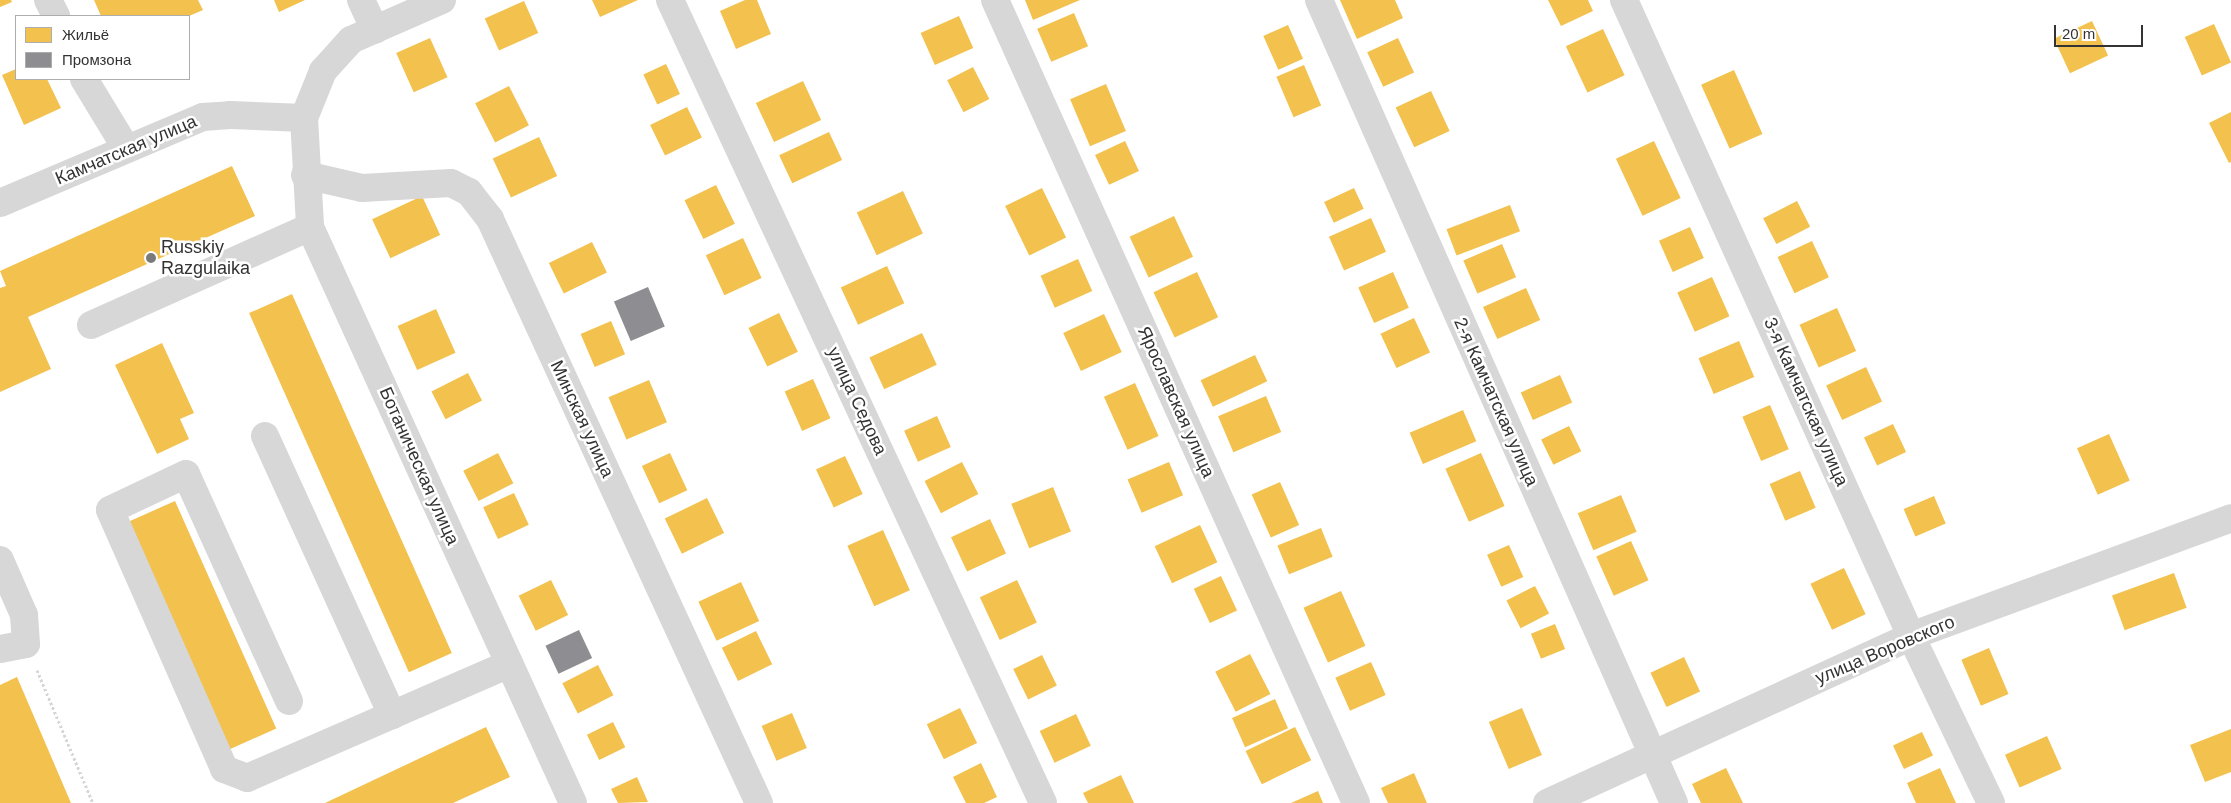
<!DOCTYPE html>
<meta charset="utf-8">
<style>
body{margin:0}
#map{position:relative;width:2231px;height:803px;overflow:hidden;background:#fff;font-family:Arial,sans-serif}
div>[style]{position:absolute}
.homes>*{inset:0;background:#f2c14e;transform-origin:0 0}
.industry>*{inset:0;background:#8d8d92;transform-origin:0 0}
.path>*{height:3px;margin-top:-1.5px;transform-origin:0;background:repeating-linear-gradient(90deg,#d6d6d6 0 2.5px,transparent 0 5px)}
.minor>*{height:28px;margin:-14px;padding:0 14px;transform-origin:14px;border-radius:14px;background:#d7d7d7}
.dots>*{width:14px;height:14px;translate:-50% -50%;box-sizing:border-box;border:2px solid #fff;border-radius:50%}
span{translate:-50% -50%;white-space:nowrap;text-align:center;line-height:1.15;-webkit-text-stroke:5px #fff;paint-order:stroke}
.street-label{font-size:18px;color:#333}
.poi-label{font-size:18px;color:#333}
.left{translate:0 -50%;text-align:left}
.legend{position:absolute;left:15px;top:15px;width:175px;height:65px;box-sizing:border-box;background:#fff;border:1px solid #adadad;margin:0;padding:6px 9px;list-style:none;font-size:15px;color:#333}
.legend li{display:flex;align-items:center;gap:10px;height:25px}
.legend b{width:25px;border:1px solid #adadad}
.scale{position:absolute;left:2054px;top:25px;width:89px;height:22px;box-sizing:border-box;border:2px solid #333;border-top:0;padding-left:6px;font-size:15px;line-height:18px;white-space:nowrap;color:#333;-webkit-text-stroke:4px #fff;paint-order:stroke}
</style>
<div id="map">
<div class="homes">
<div style="clip-path:polygon(0 0,11px 0,12px 2px,0 7px)"></div>
<div style="clip-path:polygon(94px 0,198px 0,203px 10px,189px 16px,101px 16px)"></div>
<div style="clip-path:polygon(274px 0,305px 0,279px 12px)"></div>
<div style="clip-path:polygon(592px 0,638px 0,600px 17px)"></div>
<div style="clip-path:polygon(745px 0,757px 0,771px 34px,736px 49px,720px 11px)"></div>
<div style="clip-path:polygon(1025px 0,1080px 0,1033px 20px)"></div>
<div style="clip-path:polygon(1340px 0,1395px 0,1403px 18px,1357px 39px)"></div>
<div style="clip-path:polygon(1548px 0,1588px 0,1593px 11px,1561px 26px)"></div>
<div style="left:524px;top:1px;width:35px;height:43px;rotate:66deg"></div>
<div style="left:1074px;top:13px;width:36px;height:40px;rotate:67deg"></div>
<div style="left:959px;top:16px;width:35px;height:42px;rotate:66deg"></div>
<div style="left:2092px;top:21px;width:38px;height:42px;rotate:65deg"></div>
<div style="left:2214px;top:24px;width:42px;height:32px;rotate:66deg"></div>
<div style="left:1288px;top:25px;width:37px;height:27px;rotate:66deg"></div>
<div style="left:1603px;top:29px;width:51px;height:41px;rotate:65deg"></div>
<div style="left:430px;top:38px;width:43px;height:37px;rotate:66deg"></div>
<div style="left:1398px;top:38px;width:38px;height:34px;rotate:65deg"></div>
<div style="left:666px;top:64px;width:33px;height:25px;rotate:65deg"></div>
<div style="left:1304px;top:65px;width:44px;height:30px;rotate:67deg"></div>
<div style="left:973px;top:67px;width:36px;height:29px;rotate:63deg"></div>
<div style="clip-path:polygon(16px 69px,16px 79px,47px 79px,61px 108px,24px 125px,2px 75px)"></div>
<div style="left:1734px;top:70px;width:70px;height:36px;rotate:66deg"></div>
<div style="left:803px;top:81px;width:43px;height:52px;rotate:65deg"></div>
<div style="left:1106px;top:84px;width:51px;height:39px;rotate:67deg"></div>
<div style="left:509px;top:86px;width:44px;height:38px;rotate:63deg"></div>
<div style="left:1431px;top:91px;width:44px;height:39px;rotate:65deg"></div>
<div style="left:687px;top:107px;width:34px;height:41px;rotate:64deg"></div>
<div style="clip-path:polygon(2231px 112px,2231px 162px,2229px 163px,2209px 123px)"></div>
<div style="left:829px;top:132px;width:31px;height:55px;rotate:65deg"></div>
<div style="left:539px;top:137px;width:43px;height:51px;rotate:65deg"></div>
<div style="left:1125px;top:141px;width:33px;height:33px;rotate:65deg"></div>
<div style="left:1654px;top:141px;width:63px;height:42px;rotate:65deg"></div>
<div style="clip-path:polygon(232px 166px,255px 216px,28px 317px,51px 369px,0 392px,0 288px,6px 286px,0 271px)"></div>
<div style="left:716px;top:185px;width:43px;height:35px;rotate:64deg"></div>
<div style="left:1042px;top:188px;width:55px;height:41px;rotate:64deg"></div>
<div style="left:1354px;top:188px;width:23px;height:33px;rotate:65deg"></div>
<div style="left:903px;top:191px;width:47px;height:51px;rotate:65deg"></div>
<div style="left:422px;top:196px;width:43px;height:55px;rotate:65deg"></div>
<div style="left:1797px;top:201px;width:29px;height:38px;rotate:63deg"></div>
<div style="left:1510px;top:205px;width:28px;height:68px;rotate:69deg"></div>
<div style="left:1174px;top:216px;width:45px;height:49px;rotate:65deg"></div>
<div style="left:1371px;top:218px;width:37px;height:46px;rotate:66deg"></div>
<div style="left:1690px;top:227px;width:34px;height:34px;rotate:66deg"></div>
<div style="left:743px;top:238px;width:44px;height:41px;rotate:65deg"></div>
<div style="left:1812px;top:241px;width:40px;height:38px;rotate:65deg"></div>
<div style="left:592px;top:242px;width:34px;height:48px;rotate:64deg"></div>
<div style="left:1502px;top:244px;width:36px;height:42px;rotate:67deg"></div>
<div style="left:1078px;top:259px;width:35px;height:41px;rotate:66deg"></div>
<div style="left:887px;top:266px;width:41px;height:51px;rotate:65deg"></div>
<div style="left:1197px;top:272px;width:50px;height:48px;rotate:65deg"></div>
<div style="left:1393px;top:272px;width:39px;height:38px;rotate:66deg"></div>
<div style="left:1712px;top:277px;width:43px;height:38px;rotate:66deg"></div>
<div style="left:1526px;top:288px;width:35px;height:47px;rotate:66deg"></div>
<div style="left:292px;top:294px;width:393px;height:47px;rotate:66deg"></div>
<div style="left:1837px;top:308px;width:47px;height:41px;rotate:66deg"></div>
<div style="left:436px;top:309px;width:48px;height:42px;rotate:66deg"></div>
<div style="left:779px;top:313px;width:43px;height:34px;rotate:64deg"></div>
<div style="left:1104px;top:314px;width:42px;height:45px;rotate:65deg"></div>
<div style="left:1414px;top:318px;width:38px;height:37px;rotate:65deg"></div>
<div style="left:611px;top:321px;width:36px;height:33px;rotate:67deg"></div>
<div style="left:922px;top:333px;width:35px;height:58px;rotate:65deg"></div>
<div style="left:1739px;top:341px;width:39px;height:44px;rotate:67deg"></div>
<div style="clip-path:polygon(162px 343px,194px 413px,180px 419px,189px 439px,157px 454px,115px 365px)"></div>
<div style="left:1255px;top:355px;width:29px;height:60px;rotate:65deg"></div>
<div style="left:1866px;top:367px;width:38px;height:44px;rotate:65deg"></div>
<div style="left:468px;top:373px;width:31px;height:41px;rotate:63deg"></div>
<div style="left:1560px;top:375px;width:30px;height:43px;rotate:66deg"></div>
<div style="left:813px;top:379px;width:43px;height:31px;rotate:66deg"></div>
<div style="left:649px;top:380px;width:46px;height:44px;rotate:67deg"></div>
<div style="left:1135px;top:383px;width:58px;height:34px;rotate:66deg"></div>
<div style="left:1266px;top:396px;width:39px;height:52px;rotate:67deg"></div>
<div style="left:1770px;top:405px;width:48px;height:30px;rotate:67deg"></div>
<div style="left:1463px;top:410px;width:34px;height:58px;rotate:67deg"></div>
<div style="left:937px;top:416px;width:34px;height:36px;rotate:66deg"></div>
<div style="left:1893px;top:424px;width:31px;height:32px;rotate:65deg"></div>
<div style="left:1569px;top:426px;width:28px;height:31px;rotate:64deg"></div>
<div style="left:2109px;top:434px;width:51px;height:35px;rotate:66deg"></div>
<div style="left:498px;top:453px;width:34px;height:39px;rotate:63deg"></div>
<div style="left:670px;top:453px;width:41px;height:31px;rotate:65deg"></div>
<div style="left:1481px;top:453px;width:58px;height:39px;rotate:66deg"></div>
<div style="left:845px;top:456px;width:42px;height:32px;rotate:65deg"></div>
<div style="left:962px;top:462px;width:36px;height:42px;rotate:63deg"></div>
<div style="left:1169px;top:462px;width:36px;height:45px;rotate:67deg"></div>
<div style="left:1800px;top:471px;width:40px;height:33px;rotate:67deg"></div>
<div style="left:1280px;top:482px;width:47px;height:31px;rotate:66deg"></div>
<div style="left:1053px;top:487px;width:48px;height:45px;rotate:68deg"></div>
<div style="left:514px;top:493px;width:35px;height:34px;rotate:65deg"></div>
<div style="left:1621px;top:495px;width:40px;height:47px;rotate:67deg"></div>
<div style="left:1934px;top:496px;width:30px;height:33px;rotate:67deg"></div>
<div style="left:707px;top:498px;width:39px;height:47px;rotate:64deg"></div>
<div style="left:175px;top:501px;width:249px;height:51px;rotate:66deg"></div>
<div style="left:990px;top:519px;width:38px;height:43px;rotate:65deg"></div>
<div style="left:1200px;top:525px;width:41px;height:50px;rotate:65deg"></div>
<div style="left:1321px;top:528px;width:31px;height:47px;rotate:68deg"></div>
<div style="left:883px;top:530px;width:66px;height:39px;rotate:66deg"></div>
<div style="left:1631px;top:541px;width:43px;height:38px;rotate:66deg"></div>
<div style="left:1509px;top:545px;width:35px;height:24px;rotate:66deg"></div>
<div style="left:1844px;top:568px;width:51px;height:37px;rotate:65deg"></div>
<div style="left:2174px;top:573px;width:37px;height:66px;rotate:70deg"></div>
<div style="left:1221px;top:576px;width:38px;height:30px;rotate:65deg"></div>
<div style="left:551px;top:580px;width:39px;height:36px;rotate:64deg"></div>
<div style="left:1017px;top:580px;width:47px;height:41px;rotate:65deg"></div>
<div style="left:741px;top:582px;width:43px;height:47px;rotate:65deg"></div>
<div style="left:1535px;top:586px;width:31px;height:32px;rotate:63deg"></div>
<div style="left:1341px;top:591px;width:60px;height:41px;rotate:66deg"></div>
<div style="left:1555px;top:624px;width:27px;height:26px;rotate:68deg"></div>
<div style="left:756px;top:631px;width:37px;height:38px;rotate:64deg"></div>
<div style="left:1989px;top:648px;width:50px;height:30px;rotate:67deg"></div>
<div style="left:1250px;top:654px;width:45px;height:39px;rotate:63deg"></div>
<div style="left:1042px;top:655px;width:34px;height:32px;rotate:64deg"></div>
<div style="left:1684px;top:657px;width:38px;height:37px;rotate:65deg"></div>
<div style="left:1371px;top:662px;width:36px;height:39px;rotate:66deg"></div>
<div style="left:598px;top:665px;width:34px;height:40px;rotate:63deg"></div>
<div style="clip-path:polygon(17px 677px,71px 803px,0 803px,0 685px)"></div>
<div style="left:1275px;top:699px;width:32px;height:47px;rotate:66deg"></div>
<div style="left:960px;top:708px;width:39px;height:37px;rotate:64deg"></div>
<div style="left:1522px;top:708px;width:51px;height:36px;rotate:67deg"></div>
<div style="left:792px;top:713px;width:38px;height:33px;rotate:67deg"></div>
<div style="left:1076px;top:714px;width:35px;height:40px;rotate:65deg"></div>
<div style="left:613px;top:722px;width:28px;height:29px;rotate:64deg"></div>
<div style="clip-path:polygon(486px 727px,510px 777px,453px 803px,325px 803px)"></div>
<div style="left:1295px;top:727px;width:37px;height:55px;rotate:64deg"></div>
<div style="clip-path:polygon(2231px 729px,2231px 772px,2205px 782px,2190px 745px)"></div>
<div style="left:1922px;top:732px;width:26px;height:32px;rotate:65deg"></div>
<div style="left:2047px;top:736px;width:36px;height:46px;rotate:66deg"></div>
<div style="clip-path:polygon(981px 763px,997px 797px,984px 803px,966px 803px,953px 777px)"></div>
<div style="clip-path:polygon(1726px 768px,1743px 803px,1701px 803px,1692px 784px)"></div>
<div style="clip-path:polygon(1940px 768px,1956px 803px,1916px 803px,1907px 783px)"></div>
<div style="clip-path:polygon(1414px 773px,1427px 803px,1388px 803px,1381px 788px)"></div>
<div style="clip-path:polygon(1121px 775px,1134px 803px,1088px 803px,1083px 793px)"></div>
<div style="clip-path:polygon(637px 777px,648px 802px,618px 803px,611px 789px)"></div>
<div style="clip-path:polygon(1318px 791px,1323px 803px,1291px 803px)"></div>
</div>
<div class="industry">
<div style="left:648px;top:287px;width:43px;height:37px;rotate:67deg"></div>
<div style="left:579px;top:630px;width:31px;height:37px;rotate:65deg"></div>
</div>
<div class="path">
<div style="left:37px;top:670px;width:144px;rotate:67.2deg"></div>
</div>
<div class="minor">
<div style="left:48px;top:0;width:18px;rotate:63deg"></div>
<div style="left:361px;top:0;width:33px;rotate:65deg"></div>
<div style="left:442px;top:0;width:99px;rotate:156.3deg"></div>
<div style="left:351px;top:40px;width:42px;rotate:132.1deg"></div>
<div style="left:323px;top:71px;width:51px;rotate:112deg"></div>
<div style="left:304px;top:118px;width:109px;rotate:86.8deg"></div>
<div style="left:310px;top:227px;width:633px;rotate:65.46deg"></div>
<div style="left:670px;top:0;width:885px;rotate:65.08deg"></div>
<div style="left:995px;top:0;width:880px;rotate:65.79deg"></div>
<div style="left:1319px;top:0;width:878px;rotate:66.15deg"></div>
<div style="left:1624px;top:0;width:698px;rotate:65.71deg"></div>
<div style="left:1911px;top:636px;width:185px;rotate:64.4deg"></div>
<div style="left:84px;top:79px;width:81px;rotate:58.7deg"></div>
<div style="left:305px;top:175px;width:58px;rotate:12.8deg"></div>
<div style="left:362px;top:188px;width:89px;rotate:-3.2deg"></div>
<div style="left:451px;top:183px;width:20px;rotate:27deg"></div>
<div style="left:469px;top:192px;width:34px;rotate:52deg"></div>
<div style="left:490px;top:219px;width:643px;rotate:65.27deg"></div>
<div style="left:0;top:203px;width:220px;rotate:-23deg"></div>
<div style="left:203px;top:117px;width:27px;rotate:-4deg"></div>
<div style="left:230px;top:115px;width:74px;rotate:2.3deg"></div>
<div style="left:91px;top:325px;width:240px;rotate:-24.1deg"></div>
<div style="left:265px;top:436px;width:307px;rotate:65.5deg"></div>
<div style="left:0;top:560px;width:60px;rotate:66.4deg"></div>
<div style="left:24px;top:615px;width:29px;rotate:86deg"></div>
<div style="left:26px;top:644px;width:26px;rotate:169deg"></div>
<div style="left:289px;top:701px;width:249px;rotate:-114.4deg"></div>
<div style="left:186px;top:474px;width:84px;rotate:154.7deg"></div>
<div style="left:110px;top:510px;width:283px;rotate:66.2deg"></div>
<div style="left:224px;top:769px;width:25px;rotate:21deg"></div>
<div style="left:247px;top:778px;width:286px;rotate:-23.5deg"></div>
<div style="left:1547px;top:803px;width:400px;rotate:-24.6deg"></div>
<div style="left:1911px;top:636px;width:341px;rotate:-20.2deg"></div>
</div>
<div class="dots">
<div style="left:151px;top:258px;background:#7a7a7a"></div>
</div>
<div class="street-label">
<span style="left:126px;top:150px;rotate:-23deg">Камчатская улица</span>
<span style="left:857px;top:401px;rotate:65deg">улица Седова</span>
<span style="left:1176px;top:402px;rotate:66deg">Ярославская улица</span>
<span style="left:1496px;top:402px;rotate:66deg">2-я Камчатская улица</span>
<span style="left:1806px;top:402px;rotate:66deg">3-я Камчатская улица</span>
<span style="left:582px;top:419px;rotate:65deg">Минская улица</span>
<span style="left:419px;top:466px;rotate:66deg">Ботаническая улица</span>
<span style="left:1885px;top:650px;rotate:-23deg">улица Воровского</span>
</div>
<div class="poi-label">
<span class="left" style="left:161px;top:258px">Russkiy<br>Razgulaika</span>
</div>
<ul class="legend">
<li><b style="height:14px;background:#f2c14e"></b>Жильё</li>
<li><b style="height:14px;background:#8d8d92"></b>Промзона</li>
</ul>
<div class="scale">20 m</div>
</div>
